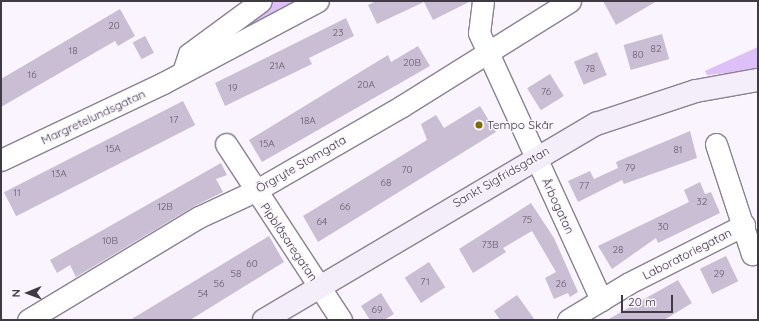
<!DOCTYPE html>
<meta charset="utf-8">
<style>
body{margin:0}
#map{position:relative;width:759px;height:321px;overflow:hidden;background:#f9f4fd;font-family:Quicksand,sans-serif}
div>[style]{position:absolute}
.green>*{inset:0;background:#ddc0f7}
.building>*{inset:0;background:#cabed5;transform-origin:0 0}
.roads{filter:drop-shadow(1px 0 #8b8095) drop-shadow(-1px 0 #8b8095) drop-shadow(0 1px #8b8095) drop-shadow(0 -1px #8b8095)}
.street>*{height:21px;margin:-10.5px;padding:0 10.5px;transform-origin:10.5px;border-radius:10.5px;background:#fff}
.secondary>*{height:22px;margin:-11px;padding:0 11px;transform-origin:11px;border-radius:11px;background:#f4edfa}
.dots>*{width:11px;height:11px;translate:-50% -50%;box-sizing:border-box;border:2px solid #f9f4fd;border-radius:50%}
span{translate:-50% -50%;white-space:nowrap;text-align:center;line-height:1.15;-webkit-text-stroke:3px #f9f4fd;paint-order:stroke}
.number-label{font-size:10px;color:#625b68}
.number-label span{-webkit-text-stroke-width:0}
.street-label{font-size:12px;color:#3f3a43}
.poi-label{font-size:12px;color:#3f3a43}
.left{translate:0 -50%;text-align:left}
.frame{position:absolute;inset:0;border:2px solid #3f3a43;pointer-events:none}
.north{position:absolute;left:8px;top:273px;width:40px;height:40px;-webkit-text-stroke:3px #f9f4fd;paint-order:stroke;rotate:269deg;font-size:11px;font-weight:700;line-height:16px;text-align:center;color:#3f3a43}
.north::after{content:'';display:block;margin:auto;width:14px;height:18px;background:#3f3a43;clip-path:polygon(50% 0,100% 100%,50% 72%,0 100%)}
.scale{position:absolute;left:621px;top:295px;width:52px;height:18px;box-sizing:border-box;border:2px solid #3f3a43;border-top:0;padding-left:5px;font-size:12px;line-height:14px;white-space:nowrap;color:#3f3a43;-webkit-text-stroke:3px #f9f4fd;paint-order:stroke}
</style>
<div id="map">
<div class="green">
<div style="clip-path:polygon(274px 1px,305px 1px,196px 57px,242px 24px)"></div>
<div style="clip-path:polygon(758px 47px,758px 70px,707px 75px,705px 71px)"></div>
</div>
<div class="building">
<div style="clip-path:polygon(376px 1px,471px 1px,433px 20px,424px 2px,377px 24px,368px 5px)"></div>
<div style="clip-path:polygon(603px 1px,657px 1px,616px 25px)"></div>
<div style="clip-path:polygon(120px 9px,135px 36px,118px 46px,115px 41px,1px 107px,1px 79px)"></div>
<div style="clip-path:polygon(346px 18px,354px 36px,309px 58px,312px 64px,225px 106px,215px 83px)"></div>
<div style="left:662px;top:34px;width:26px;height:40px;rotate:74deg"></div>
<div style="left:145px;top:36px;width:19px;height:14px;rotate:62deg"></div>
<div style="clip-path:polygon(418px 46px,430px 66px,262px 162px,249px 140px,388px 55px,391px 62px)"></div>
<div style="left:597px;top:52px;width:25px;height:25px;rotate:67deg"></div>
<div style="left:550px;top:74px;width:26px;height:27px;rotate:58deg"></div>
<div style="left:183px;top:101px;width:27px;height:201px;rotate:63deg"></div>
<div style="clip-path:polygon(480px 106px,496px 132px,318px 242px,303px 216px,427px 140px,421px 124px,436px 115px,444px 128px)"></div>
<div style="clip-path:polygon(690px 131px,697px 158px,624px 184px,622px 180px,578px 202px,568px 181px,590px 171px,594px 179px,618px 168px,616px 162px)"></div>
<div style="clip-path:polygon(221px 163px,227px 175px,216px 179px,223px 192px,193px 207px,76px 277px,70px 265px,57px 273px,50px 260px)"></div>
<div style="clip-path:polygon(700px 182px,705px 194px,711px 192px,720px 213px,658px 243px,656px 238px,612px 269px,598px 246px,689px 202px,684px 190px)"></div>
<div style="clip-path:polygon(531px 203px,554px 238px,578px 292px,570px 297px,568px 293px,554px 299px,545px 278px,556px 272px,532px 231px,503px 248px,506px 252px,473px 273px,459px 249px)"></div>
<div style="clip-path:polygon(269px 236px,284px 262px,190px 320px,130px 320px)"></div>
<div style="left:726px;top:256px;width:28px;height:29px;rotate:64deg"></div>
<div style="left:429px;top:262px;width:30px;height:29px;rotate:57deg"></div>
<div style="clip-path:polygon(678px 280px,692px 303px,664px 320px,607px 320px)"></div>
<div style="clip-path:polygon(381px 293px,394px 314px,384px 320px,370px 320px,361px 306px)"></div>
<div style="clip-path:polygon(517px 295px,535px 320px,500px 320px,494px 311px)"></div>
</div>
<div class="roads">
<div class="street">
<div style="left:483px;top:1px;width:32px;rotate:97deg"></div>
<div style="left:479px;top:33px;width:294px;rotate:65.4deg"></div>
<div style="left:183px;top:72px;width:19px;rotate:-72deg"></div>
<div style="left:189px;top:54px;width:89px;rotate:-36.4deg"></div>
<div style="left:226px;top:144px;width:210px;rotate:56.8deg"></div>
<div style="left:716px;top:144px;width:116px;rotate:71.9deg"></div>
<div style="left:1px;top:160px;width:179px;rotate:-25.4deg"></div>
<div style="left:163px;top:83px;width:175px;rotate:-27.9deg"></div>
<div style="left:28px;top:320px;width:200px;rotate:-31.1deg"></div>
<div style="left:199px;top:217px;width:62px;rotate:-24.9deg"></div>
<div style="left:255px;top:191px;width:170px;rotate:-30deg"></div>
<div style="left:402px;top:106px;width:198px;rotate:-32deg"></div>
<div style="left:568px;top:320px;width:71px;rotate:-31.2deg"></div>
<div style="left:629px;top:283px;width:129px;rotate:-26.8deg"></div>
</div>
<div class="secondary">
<div style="left:264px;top:320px;width:386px;rotate:-30.6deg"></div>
<div style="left:596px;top:124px;width:105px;rotate:-18.3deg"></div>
<div style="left:696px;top:91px;width:63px;rotate:-10.1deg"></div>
</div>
</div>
<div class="dots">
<div style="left:479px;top:125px;background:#7c6c06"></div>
</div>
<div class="number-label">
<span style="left:114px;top:26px">20</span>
<span style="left:338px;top:33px">23</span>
<span style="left:656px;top:49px">82</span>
<span style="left:73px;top:51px">18</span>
<span style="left:638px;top:55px">80</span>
<span style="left:412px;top:63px">20B</span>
<span style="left:277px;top:66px">21A</span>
<span style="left:590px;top:69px">78</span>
<span style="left:32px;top:75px">16</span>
<span style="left:366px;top:85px">20A</span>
<span style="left:233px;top:88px">19</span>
<span style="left:546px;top:92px">76</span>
<span style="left:174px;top:120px">17</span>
<span style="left:308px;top:121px">18A</span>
<span style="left:267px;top:144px">15A</span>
<span style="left:113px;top:149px">15A</span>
<span style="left:678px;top:150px">81</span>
<span style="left:630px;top:168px">79</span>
<span style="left:407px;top:170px">70</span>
<span style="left:59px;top:174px">13A</span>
<span style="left:386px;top:183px">68</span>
<span style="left:584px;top:186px">77</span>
<span style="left:17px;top:193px">11</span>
<span style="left:702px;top:202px">32</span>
<span style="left:165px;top:207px">12B</span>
<span style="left:345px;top:207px">66</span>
<span style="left:527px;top:220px">75</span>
<span style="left:322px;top:222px">64</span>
<span style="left:663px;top:227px">30</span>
<span style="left:110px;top:241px">10B</span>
<span style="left:490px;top:245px">73B</span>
<span style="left:618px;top:250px">28</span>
<span style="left:252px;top:264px">60</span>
<span style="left:236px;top:274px">58</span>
<span style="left:719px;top:274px">29</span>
<span style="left:425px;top:282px">71</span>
<span style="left:219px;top:284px">56</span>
<span style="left:561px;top:284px">26</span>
<span style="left:203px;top:294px">54</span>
<span style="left:377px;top:310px">69</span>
</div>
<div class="street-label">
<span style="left:93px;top:117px;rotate:-25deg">Margretelundsgatan</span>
<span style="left:301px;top:164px;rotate:-30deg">Örgryte Stomgata</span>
<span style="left:501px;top:177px;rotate:-30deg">Sankt Sigfridsgatan</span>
<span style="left:558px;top:206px;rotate:65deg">Årbogatan</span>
<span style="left:289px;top:242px;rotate:56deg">Pipblåsaregatan</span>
<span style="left:687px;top:254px;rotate:-27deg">Laboratoriegatan</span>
</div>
<div class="poi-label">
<span class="left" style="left:487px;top:125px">Tempo Skår</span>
</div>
<div class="frame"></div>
<div class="north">N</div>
<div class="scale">20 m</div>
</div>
